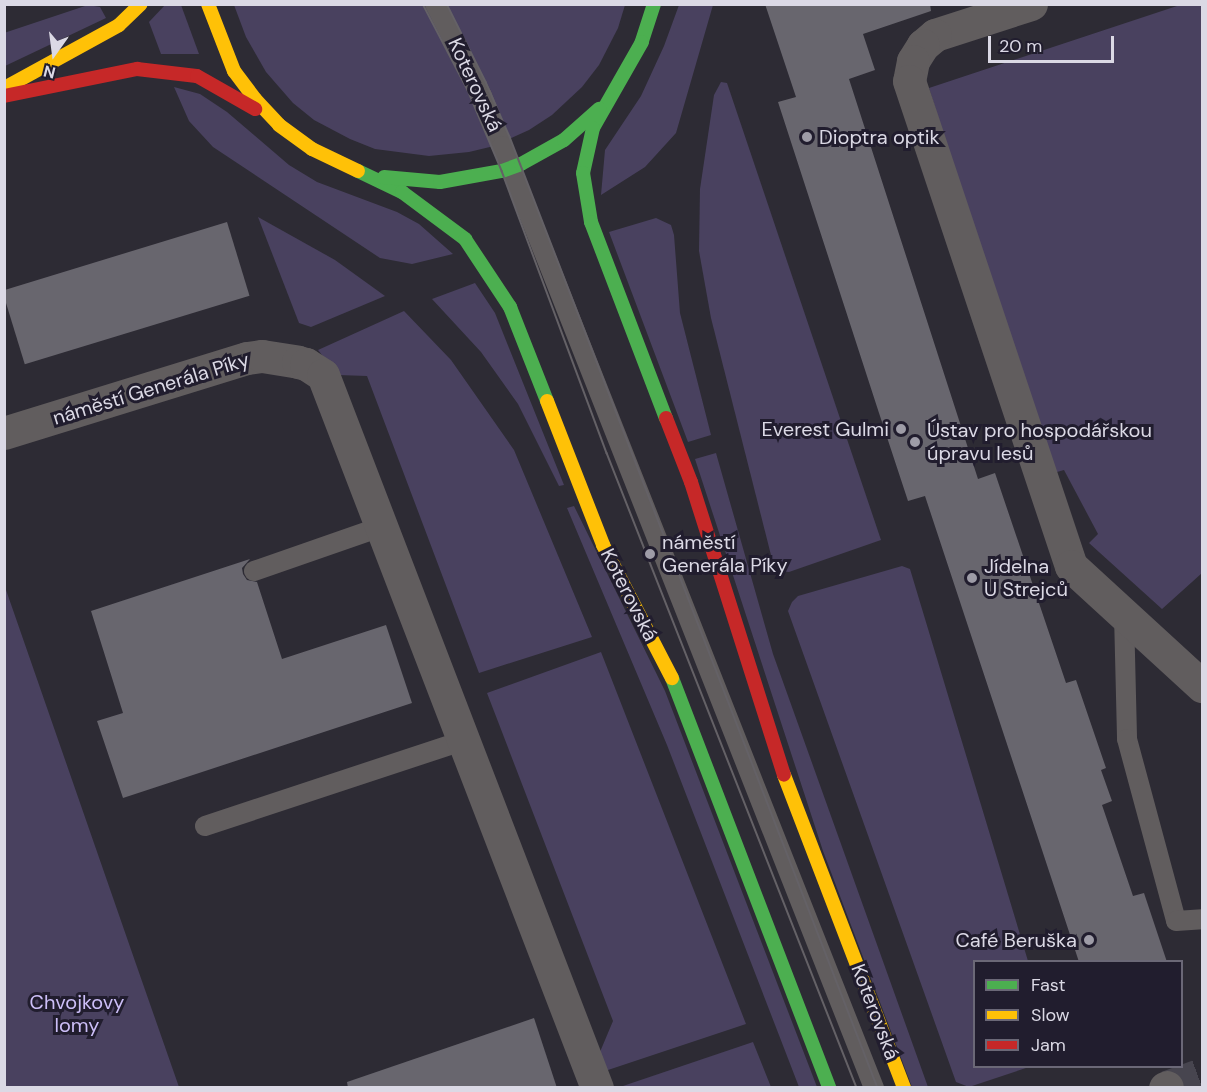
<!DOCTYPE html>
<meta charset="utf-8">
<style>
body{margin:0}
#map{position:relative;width:1207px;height:1092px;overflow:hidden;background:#2d2b34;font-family:"DM Sans",sans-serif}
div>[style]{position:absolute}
.green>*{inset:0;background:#49415f}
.building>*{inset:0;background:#68666e;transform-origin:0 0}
.street-tunnel>*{height:33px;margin-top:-16.5px;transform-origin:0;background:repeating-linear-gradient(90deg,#47454f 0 33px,transparent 0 49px)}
.lane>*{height:20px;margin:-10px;padding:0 10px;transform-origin:10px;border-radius:10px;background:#615d5e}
.street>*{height:33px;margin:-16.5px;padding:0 16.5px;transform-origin:16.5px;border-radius:16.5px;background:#615d5e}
.fast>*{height:14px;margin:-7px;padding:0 7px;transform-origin:7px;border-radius:7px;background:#4caf50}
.slow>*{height:14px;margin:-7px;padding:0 7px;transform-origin:7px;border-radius:7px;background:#ffc107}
.jam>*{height:14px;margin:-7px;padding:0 7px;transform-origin:7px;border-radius:7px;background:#c62828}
.tram>*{height:1.5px;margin:-0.75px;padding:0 0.75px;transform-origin:0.75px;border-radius:0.75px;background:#646166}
.dots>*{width:16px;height:16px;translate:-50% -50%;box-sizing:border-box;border:3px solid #211d2e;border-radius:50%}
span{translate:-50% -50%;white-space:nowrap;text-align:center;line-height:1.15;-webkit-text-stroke:6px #211d2e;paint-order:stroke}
.street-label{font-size:20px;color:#dbd9e5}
.poi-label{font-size:20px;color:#dbd9e5}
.left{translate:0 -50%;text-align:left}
.right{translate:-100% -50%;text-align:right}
.park-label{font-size:20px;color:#ccbef7}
.frame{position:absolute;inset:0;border:6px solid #dbd9e5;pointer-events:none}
.legend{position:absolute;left:973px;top:960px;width:210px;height:108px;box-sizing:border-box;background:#211d2e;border:2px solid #6b6877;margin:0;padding:8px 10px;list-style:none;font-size:18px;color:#dbd9e5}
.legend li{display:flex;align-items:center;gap:12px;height:30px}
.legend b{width:30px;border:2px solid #6b6877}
.north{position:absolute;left:24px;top:24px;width:60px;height:60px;-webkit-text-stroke:4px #211d2e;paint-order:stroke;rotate:194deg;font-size:16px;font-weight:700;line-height:24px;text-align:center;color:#dbd9e5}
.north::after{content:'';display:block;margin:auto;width:21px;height:27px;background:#dbd9e5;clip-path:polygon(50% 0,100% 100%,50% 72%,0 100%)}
.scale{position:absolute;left:988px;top:36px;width:126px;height:27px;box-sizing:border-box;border:3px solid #dbd9e5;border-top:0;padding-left:8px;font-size:18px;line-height:21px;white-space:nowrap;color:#dbd9e5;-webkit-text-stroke:4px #211d2e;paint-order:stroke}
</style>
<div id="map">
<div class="green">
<div style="clip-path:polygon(88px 5px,100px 7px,106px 18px,5px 66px,4px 33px)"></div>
<div style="clip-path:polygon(165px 5px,181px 5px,199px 54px,161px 54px,149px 22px)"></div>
<div style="clip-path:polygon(234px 5px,625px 5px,618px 28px,599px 65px,582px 87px,552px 115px,529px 130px,494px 146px,469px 152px,429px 156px,375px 149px,350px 139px,314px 120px,293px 103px,266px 72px,246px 37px)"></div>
<div style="clip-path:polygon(679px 5px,713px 5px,676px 133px,645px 167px,601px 195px,605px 150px,641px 96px,664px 46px)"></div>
<div style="clip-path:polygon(1180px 5px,1202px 5px,1202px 573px,1162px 609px,1089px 543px,1098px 534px,1064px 470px,1050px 474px,929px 88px)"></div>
<div style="clip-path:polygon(721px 82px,727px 83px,881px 540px,789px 572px,780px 571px,773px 563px,711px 318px,699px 251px,700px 189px,714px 95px)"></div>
<div style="clip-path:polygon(174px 87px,200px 94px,227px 112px,289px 165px,317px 182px,397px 212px,419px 224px,453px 254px,412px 264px,380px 258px,213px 147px,189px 121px)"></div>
<div style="clip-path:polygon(258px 217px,335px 260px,385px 296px,311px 327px,299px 323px)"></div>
<div style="clip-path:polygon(656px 218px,671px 225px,674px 235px,680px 313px,711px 435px,688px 442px,609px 232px)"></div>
<div style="clip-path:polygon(475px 283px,495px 313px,564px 485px,559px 486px,518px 404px,481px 352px,432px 299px)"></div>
<div style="clip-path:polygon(404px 311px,451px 360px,514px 450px,592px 637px,479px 673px,367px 376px,338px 375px,318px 350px)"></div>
<div style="clip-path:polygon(716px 453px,773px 654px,928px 1087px,912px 1087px,823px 851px,695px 459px)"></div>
<div style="clip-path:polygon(574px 506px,665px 691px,817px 1087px,799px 1087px,667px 745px,567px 508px)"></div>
<div style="clip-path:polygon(902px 566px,910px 569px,1028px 961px,974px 962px,974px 1066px,1029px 1067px,969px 1087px,956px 1082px,788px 611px,792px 602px,798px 596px)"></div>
<div style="clip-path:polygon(5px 587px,136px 964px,179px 1087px,5px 1087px)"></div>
<div style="clip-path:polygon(601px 652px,746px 1024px,602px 1072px,597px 1059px,613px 1021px,487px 693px)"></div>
<div style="clip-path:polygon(753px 1042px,771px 1087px,620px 1087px)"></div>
</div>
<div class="building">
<div style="clip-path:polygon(765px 4px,930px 4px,931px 11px,863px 34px,875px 70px,849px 79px,978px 479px,995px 473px,1066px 683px,1076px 680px,1106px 768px,1101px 770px,1112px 801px,1102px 805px,1133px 896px,1144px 893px,1167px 962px,1079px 962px,925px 496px,908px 501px,879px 413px,778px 102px,796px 97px)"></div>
<div style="left:227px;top:222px;width:77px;height:235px;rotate:73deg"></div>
<div style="clip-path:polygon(250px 559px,242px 568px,243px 574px,247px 580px,257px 582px,282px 659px,386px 625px,412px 703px,123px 798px,97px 721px,123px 713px,91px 611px)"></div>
<div style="clip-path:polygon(534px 1018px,557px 1088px,348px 1088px,347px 1082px)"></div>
</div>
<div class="street-tunnel">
<div style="left:1167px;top:1087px;width:37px;rotate:-20deg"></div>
</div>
<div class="lane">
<div style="left:435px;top:4px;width:103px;rotate:62.9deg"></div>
<div style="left:482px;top:96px;width:54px;rotate:68.2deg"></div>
<div style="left:502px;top:146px;width:1013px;rotate:68.45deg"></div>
<div style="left:254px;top:571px;width:137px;rotate:-19.2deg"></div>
<div style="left:1124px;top:614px;width:125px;rotate:88.6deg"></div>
<div style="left:1127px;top:739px;width:188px;rotate:74.9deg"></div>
<div style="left:1176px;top:921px;width:26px;rotate:-4deg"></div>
<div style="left:205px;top:826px;width:274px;rotate:-18.3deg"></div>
</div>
<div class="street">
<div style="left:1031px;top:4px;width:101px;rotate:162.1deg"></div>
<div style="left:935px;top:35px;width:16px;rotate:140deg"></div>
<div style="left:923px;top:45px;width:19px;rotate:122deg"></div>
<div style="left:913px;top:61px;width:20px;rotate:101deg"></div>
<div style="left:909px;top:81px;width:511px;rotate:71.53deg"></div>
<div style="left:1071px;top:566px;width:178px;rotate:42.5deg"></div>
<div style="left:4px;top:433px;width:254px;rotate:-17.2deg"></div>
<div style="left:247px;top:358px;width:15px;rotate:-8deg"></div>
<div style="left:262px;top:356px;width:36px;rotate:9deg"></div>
<div style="left:298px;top:362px;width:8px;rotate:14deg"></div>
<div style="left:306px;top:364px;width:20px;rotate:33deg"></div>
<div style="left:323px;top:375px;width:764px;rotate:68.98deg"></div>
<div style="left:1165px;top:1088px;width:2px;rotate:-27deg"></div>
</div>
<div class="fast">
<div style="left:654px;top:4px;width:40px;rotate:108deg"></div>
<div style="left:642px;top:42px;width:99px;rotate:119.7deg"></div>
<div style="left:593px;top:128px;width:46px;rotate:102.5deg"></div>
<div style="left:583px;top:173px;width:50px;rotate:80.7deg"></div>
<div style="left:591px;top:222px;width:210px;rotate:69.1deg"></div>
<div style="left:358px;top:171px;width:49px;rotate:25.5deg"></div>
<div style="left:402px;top:192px;width:79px;rotate:36.7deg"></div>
<div style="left:465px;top:239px;width:82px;rotate:56.5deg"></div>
<div style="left:510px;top:307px;width:101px;rotate:68.5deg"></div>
<div style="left:384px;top:177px;width:56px;rotate:5.1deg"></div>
<div style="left:440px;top:182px;width:63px;rotate:-10.1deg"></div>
<div style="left:502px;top:171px;width:20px;rotate:-20deg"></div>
<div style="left:521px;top:164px;width:49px;rotate:-29.2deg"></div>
<div style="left:564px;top:140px;width:47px;rotate:-41.5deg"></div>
<div style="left:672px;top:678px;width:439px;rotate:69deg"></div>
</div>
<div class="slow">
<div style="left:208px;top:4px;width:72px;rotate:68.8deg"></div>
<div style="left:234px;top:71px;width:35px;rotate:53deg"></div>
<div style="left:255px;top:99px;width:35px;rotate:47deg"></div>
<div style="left:279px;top:125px;width:41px;rotate:36deg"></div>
<div style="left:312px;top:149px;width:51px;rotate:25.6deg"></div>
<div style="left:10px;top:85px;width:124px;rotate:-28.8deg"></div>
<div style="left:119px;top:25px;width:30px;rotate:-44deg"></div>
<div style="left:547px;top:401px;width:155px;rotate:68.7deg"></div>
<div style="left:603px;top:545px;width:150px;rotate:62.6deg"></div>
<div style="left:784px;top:775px;width:335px;rotate:69deg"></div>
</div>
<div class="jam">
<div style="left:4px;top:96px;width:136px;rotate:-11.5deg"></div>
<div style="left:137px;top:69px;width:60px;rotate:6.7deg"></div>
<div style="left:197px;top:76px;width:67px;rotate:29.6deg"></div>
<div style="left:666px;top:418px;width:69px;rotate:68.7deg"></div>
<div style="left:691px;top:482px;width:307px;rotate:72.4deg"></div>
</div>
<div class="tram">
<div style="left:423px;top:4px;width:97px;rotate:62.4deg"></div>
<div style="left:468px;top:90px;width:88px;rotate:67.2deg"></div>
<div style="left:502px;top:171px;width:301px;rotate:69.6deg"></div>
<div style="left:607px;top:453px;width:682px;rotate:68.51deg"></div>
<div style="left:447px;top:4px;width:87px;rotate:63.4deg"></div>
<div style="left:486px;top:82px;width:60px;rotate:66.4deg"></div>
<div style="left:510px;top:137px;width:1020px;rotate:68.85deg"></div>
</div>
<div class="dots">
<div style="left:807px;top:137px;background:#9e9ca7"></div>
<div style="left:901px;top:429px;background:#9e9ca7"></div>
<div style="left:915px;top:442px;background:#9e9ca7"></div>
<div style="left:650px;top:554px;background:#9e9ca7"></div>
<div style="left:972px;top:578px;background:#9e9ca7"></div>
<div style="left:1089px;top:940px;background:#9e9ca7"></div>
</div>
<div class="street-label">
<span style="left:475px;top:85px;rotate:65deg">Koterovská</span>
<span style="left:151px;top:389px;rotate:-17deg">náměstí Generála Píky</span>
<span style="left:629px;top:595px;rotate:63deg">Koterovská</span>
<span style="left:875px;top:1012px;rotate:69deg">Koterovská</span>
</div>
<div class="poi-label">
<span class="left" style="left:819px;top:137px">Dioptra optik</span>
<span class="right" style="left:889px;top:429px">Everest Gulmi</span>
<span class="left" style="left:927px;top:442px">Ústav pro hospodářskou<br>úpravu lesů</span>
<span class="left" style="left:662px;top:554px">náměstí<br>Generála Píky</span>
<span class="left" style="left:984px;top:578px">Jídelna<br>U Strejců</span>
<span class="right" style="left:1077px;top:940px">Café Beruška</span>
</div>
<div class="park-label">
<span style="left:77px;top:1014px">Chvojkovy<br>lomy</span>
</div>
<div class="frame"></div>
<ul class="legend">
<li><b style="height:8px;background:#4caf50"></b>Fast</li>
<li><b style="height:8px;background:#ffc107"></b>Slow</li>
<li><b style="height:8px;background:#c62828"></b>Jam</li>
</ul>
<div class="north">N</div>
<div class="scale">20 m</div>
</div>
